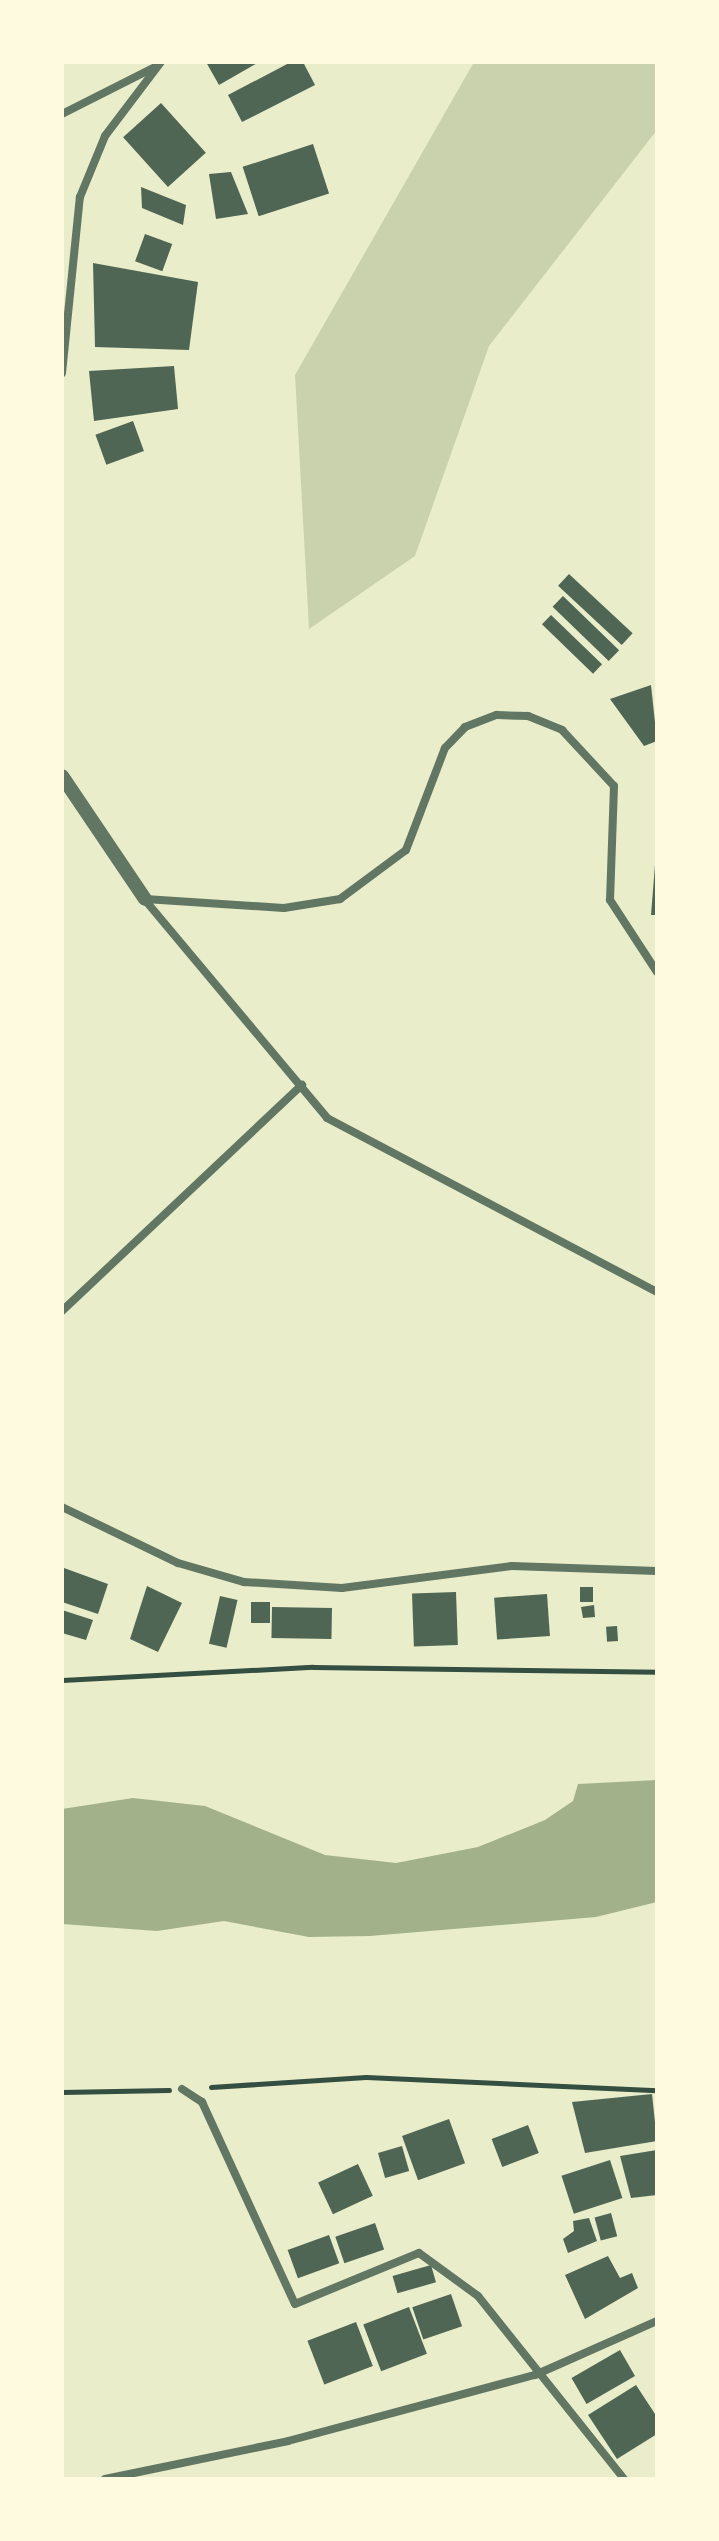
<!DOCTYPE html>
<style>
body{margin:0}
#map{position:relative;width:719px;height:2541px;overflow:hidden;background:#e9edc9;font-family:"Roboto Condensed",sans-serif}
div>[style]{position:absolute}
.green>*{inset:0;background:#cad2ad}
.water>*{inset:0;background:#a3b18a}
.building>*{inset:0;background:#4f6655;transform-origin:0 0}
.path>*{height:5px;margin:-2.5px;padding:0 2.5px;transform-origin:2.5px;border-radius:2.5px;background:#344e41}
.minor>*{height:8px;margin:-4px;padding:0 4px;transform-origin:4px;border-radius:4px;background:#617663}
.tertiary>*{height:14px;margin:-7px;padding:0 7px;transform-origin:7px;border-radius:7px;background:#617663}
span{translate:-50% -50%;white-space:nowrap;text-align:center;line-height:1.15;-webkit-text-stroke:6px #fefae0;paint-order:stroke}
.frame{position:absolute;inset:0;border:64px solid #fefae0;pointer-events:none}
</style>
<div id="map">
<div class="green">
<div style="clip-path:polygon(474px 62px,657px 62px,657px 130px,489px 346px,415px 556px,309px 629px,295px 375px)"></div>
</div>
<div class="water">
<div style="clip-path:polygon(657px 1780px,657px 1902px,596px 1917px,370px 1936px,309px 1937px,224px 1921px,157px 1931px,62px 1924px,62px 1809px,133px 1798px,205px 1806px,325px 1855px,396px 1863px,478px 1847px,545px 1820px,573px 1801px,578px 1784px)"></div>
</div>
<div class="building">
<div style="clip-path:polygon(206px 62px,259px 62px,219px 85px)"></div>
<div style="clip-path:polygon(291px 62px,303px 62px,315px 85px,242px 122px,228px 95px)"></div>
<div style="left:161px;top:103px;width:67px;height:51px;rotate:48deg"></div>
<div style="left:313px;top:144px;width:52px;height:74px;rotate:72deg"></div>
<div style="clip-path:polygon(231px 172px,248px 214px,216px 219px,209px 174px)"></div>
<div style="clip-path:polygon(141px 187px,186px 205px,183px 225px,142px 208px)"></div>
<div style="left:145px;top:234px;width:29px;height:29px;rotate:20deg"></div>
<div style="clip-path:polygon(93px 263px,198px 282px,189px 350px,95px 347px)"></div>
<div style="clip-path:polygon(174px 366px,178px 409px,94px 421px,89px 371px)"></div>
<div style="left:133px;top:421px;width:32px;height:40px;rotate:70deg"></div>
<div style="left:569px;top:574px;width:87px;height:16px;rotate:43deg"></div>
<div style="left:563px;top:596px;width:78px;height:15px;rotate:44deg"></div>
<div style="left:551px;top:615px;width:71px;height:13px;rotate:44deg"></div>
<div style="clip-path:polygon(651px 685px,657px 741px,644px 746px,610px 699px)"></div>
<div style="clip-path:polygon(655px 865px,657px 865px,657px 915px,651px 915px)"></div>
<div style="clip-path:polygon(64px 1568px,108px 1584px,98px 1614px,62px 1602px)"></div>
<div style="clip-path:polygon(147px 1586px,182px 1603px,158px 1652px,130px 1639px)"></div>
<div style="left:593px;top:1587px;width:15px;height:13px;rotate:90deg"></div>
<div style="left:456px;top:1592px;width:53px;height:44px;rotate:88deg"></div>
<div style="left:547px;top:1594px;width:42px;height:53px;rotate:86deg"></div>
<div style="left:220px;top:1596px;width:18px;height:49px;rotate:13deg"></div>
<div style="left:251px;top:1602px;width:19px;height:21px"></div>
<div style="clip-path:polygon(594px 1605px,595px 1617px,583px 1618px,581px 1607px)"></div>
<div style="left:272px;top:1607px;width:60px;height:31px;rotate:1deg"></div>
<div style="clip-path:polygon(62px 1610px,93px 1620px,86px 1640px,62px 1633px)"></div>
<div style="left:617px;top:1626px;width:15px;height:11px;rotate:86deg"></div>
<div style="clip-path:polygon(652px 2094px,657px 2141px,585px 2153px,572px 2102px)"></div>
<div style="left:449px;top:2119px;width:47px;height:50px;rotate:70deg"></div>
<div style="left:528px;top:2125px;width:30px;height:39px;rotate:69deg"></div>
<div style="left:402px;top:2146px;width:26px;height:25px;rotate:74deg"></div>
<div style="clip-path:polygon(657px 2150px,657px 2195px,631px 2198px,620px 2156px)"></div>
<div style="left:610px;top:2160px;width:40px;height:51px;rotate:72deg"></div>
<div style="left:358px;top:2164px;width:35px;height:44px;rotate:65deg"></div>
<div style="left:611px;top:2213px;width:24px;height:17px;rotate:75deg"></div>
<div style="clip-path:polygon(589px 2218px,597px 2241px,568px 2253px,563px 2239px,574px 2231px,573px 2221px)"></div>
<div style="left:375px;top:2223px;width:28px;height:42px;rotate:71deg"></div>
<div style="left:329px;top:2235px;width:30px;height:44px;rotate:70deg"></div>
<div style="clip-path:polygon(608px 2256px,620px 2278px,632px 2273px,638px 2288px,585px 2319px,565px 2275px)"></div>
<div style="left:431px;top:2265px;width:18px;height:40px;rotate:74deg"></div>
<div style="left:451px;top:2294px;width:34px;height:41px;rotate:71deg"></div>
<div style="left:409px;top:2307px;width:50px;height:49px;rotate:69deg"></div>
<div style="left:356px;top:2322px;width:47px;height:52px;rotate:69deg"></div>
<div style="left:620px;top:2350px;width:30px;height:56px;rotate:60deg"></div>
<div style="clip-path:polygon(636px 2385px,657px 2417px,657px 2434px,617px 2459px,588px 2415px)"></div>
</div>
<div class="path">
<div style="left:62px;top:1680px;width:251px;rotate:-3deg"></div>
<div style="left:313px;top:1667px;width:344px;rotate:0.8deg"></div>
<div style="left:211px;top:2087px;width:155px;rotate:-3.7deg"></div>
<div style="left:366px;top:2077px;width:291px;rotate:2.6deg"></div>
<div style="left:62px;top:2092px;width:107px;rotate:-1.1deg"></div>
</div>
<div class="minor">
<div style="left:62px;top:114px;width:102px;rotate:-26.8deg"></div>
<div style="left:62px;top:373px;width:177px;rotate:-84.2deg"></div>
<div style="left:80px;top:197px;width:66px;rotate:-67.7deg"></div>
<div style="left:105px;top:136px;width:93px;rotate:-52.9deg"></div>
<div style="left:145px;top:899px;width:139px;rotate:3.7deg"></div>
<div style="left:284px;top:908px;width:57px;rotate:-9.1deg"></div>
<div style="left:340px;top:899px;width:82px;rotate:-36.6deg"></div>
<div style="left:406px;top:850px;width:109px;rotate:-69.1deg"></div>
<div style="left:445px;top:748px;width:29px;rotate:-46deg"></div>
<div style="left:465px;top:727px;width:34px;rotate:-21deg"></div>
<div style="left:497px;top:715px;width:31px;rotate:2deg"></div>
<div style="left:528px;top:716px;width:37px;rotate:22deg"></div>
<div style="left:562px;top:730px;width:76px;rotate:47.1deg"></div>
<div style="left:614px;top:786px;width:114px;rotate:92deg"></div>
<div style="left:610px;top:900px;width:86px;rotate:56.9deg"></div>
<div style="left:145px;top:900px;width:284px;rotate:50.1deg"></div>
<div style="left:327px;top:1118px;width:373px;rotate:27.8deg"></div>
<div style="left:62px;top:1311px;width:330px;rotate:-43.3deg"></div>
<div style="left:62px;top:1507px;width:129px;rotate:25.8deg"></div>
<div style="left:178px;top:1563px;width:69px;rotate:16.1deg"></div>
<div style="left:244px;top:1582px;width:98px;rotate:3.5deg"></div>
<div style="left:342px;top:1588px;width:171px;rotate:-7.4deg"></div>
<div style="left:512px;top:1566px;width:145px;rotate:2deg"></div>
<div style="left:182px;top:2089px;width:24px;rotate:33deg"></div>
<div style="left:202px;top:2102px;width:222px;rotate:65.3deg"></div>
<div style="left:295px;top:2304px;width:134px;rotate:-22.4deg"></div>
<div style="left:419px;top:2253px;width:73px;rotate:36.1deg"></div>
<div style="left:478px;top:2296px;width:234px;rotate:51.4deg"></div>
<div style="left:105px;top:2479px;width:187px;rotate:-11.7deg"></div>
<div style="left:288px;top:2441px;width:256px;rotate:-15deg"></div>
<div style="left:535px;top:2375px;width:133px;rotate:-23.9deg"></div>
</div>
<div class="tertiary">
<div style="left:62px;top:776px;width:148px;rotate:56deg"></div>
</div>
<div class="frame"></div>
</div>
